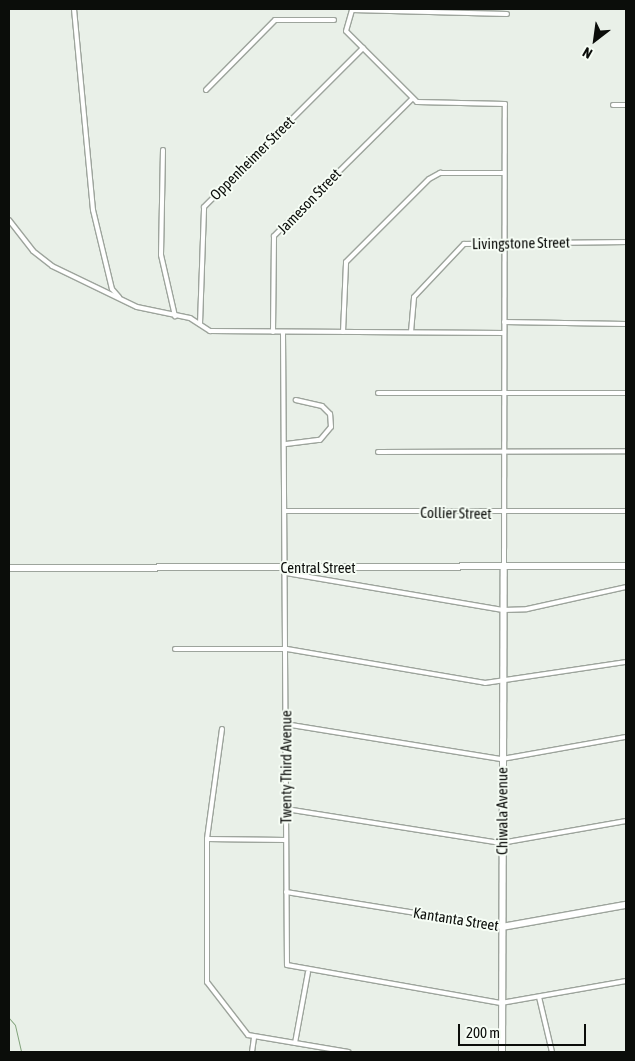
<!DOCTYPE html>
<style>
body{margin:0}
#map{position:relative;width:635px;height:1061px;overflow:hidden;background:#e9f0e8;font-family:"Asap Condensed",sans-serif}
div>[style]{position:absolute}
.stream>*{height:1px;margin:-0.5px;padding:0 0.5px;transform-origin:0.5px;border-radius:0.5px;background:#81a27a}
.roads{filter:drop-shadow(1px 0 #9da49c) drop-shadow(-1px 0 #9da49c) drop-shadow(0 1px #9da49c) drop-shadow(0 -1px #9da49c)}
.street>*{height:4px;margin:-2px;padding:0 2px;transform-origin:2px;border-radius:2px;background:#fff}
.secondary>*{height:5.5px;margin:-2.75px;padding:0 2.75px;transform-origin:2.75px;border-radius:2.75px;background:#fff}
span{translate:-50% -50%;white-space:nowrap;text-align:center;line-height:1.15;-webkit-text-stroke:4px #f6fdf5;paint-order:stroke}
.street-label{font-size:15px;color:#0b0d0a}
.frame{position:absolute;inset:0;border:10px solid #0b0d0a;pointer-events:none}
.north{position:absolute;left:570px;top:15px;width:50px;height:50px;-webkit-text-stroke:4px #f6fdf5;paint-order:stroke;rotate:210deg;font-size:14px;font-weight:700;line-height:20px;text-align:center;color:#0b0d0a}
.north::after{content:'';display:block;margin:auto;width:18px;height:22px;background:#0b0d0a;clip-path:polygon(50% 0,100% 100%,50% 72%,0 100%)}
.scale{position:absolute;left:458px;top:1024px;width:128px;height:22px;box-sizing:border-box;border:2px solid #0b0d0a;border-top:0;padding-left:6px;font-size:15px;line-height:18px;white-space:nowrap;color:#0b0d0a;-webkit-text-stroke:4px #f6fdf5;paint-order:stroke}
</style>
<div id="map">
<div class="stream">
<div style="left:9px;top:1018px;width:9px;rotate:49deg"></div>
<div style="left:15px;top:1025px;width:28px;rotate:77deg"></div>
</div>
<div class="roads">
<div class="street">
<div style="left:74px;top:9px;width:202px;rotate:84.6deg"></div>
<div style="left:93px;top:210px;width:81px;rotate:76.5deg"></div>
<div style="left:112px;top:289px;width:11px;rotate:49deg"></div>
<div style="left:206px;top:90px;width:98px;rotate:-45.4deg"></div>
<div style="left:275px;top:20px;width:59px"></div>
<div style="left:613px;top:105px;width:13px"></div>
<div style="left:163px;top:150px;width:105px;rotate:91.1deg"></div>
<div style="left:161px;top:255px;width:63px;rotate:77.1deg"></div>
<div style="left:9px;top:220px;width:39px;rotate:52deg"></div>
<div style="left:33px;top:251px;width:24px;rotate:38deg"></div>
<div style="left:52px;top:266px;width:94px;rotate:25.8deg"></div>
<div style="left:137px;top:307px;width:54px;rotate:11.7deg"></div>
<div style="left:190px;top:318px;width:24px;rotate:33deg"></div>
<div style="left:210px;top:331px;width:294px;rotate:0.4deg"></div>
<div style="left:504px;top:322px;width:122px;rotate:0.9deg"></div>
<div style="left:200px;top:324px;width:117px;rotate:-88deg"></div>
<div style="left:204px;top:207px;width:225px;rotate:-45deg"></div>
<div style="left:273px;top:332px;width:96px;rotate:-89.4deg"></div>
<div style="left:274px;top:236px;width:194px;rotate:-44.8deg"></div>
<div style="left:283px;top:332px;width:633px;rotate:89.64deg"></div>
<div style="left:287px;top:965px;width:217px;rotate:10.1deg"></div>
<div style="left:501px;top:1003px;width:127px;rotate:-10deg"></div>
<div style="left:343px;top:332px;width:70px;rotate:-87.5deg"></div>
<div style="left:346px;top:262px;width:117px;rotate:-45deg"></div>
<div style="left:429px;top:179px;width:13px;rotate:-29deg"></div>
<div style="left:440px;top:173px;width:64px"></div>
<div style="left:411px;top:332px;width:35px;rotate:-85deg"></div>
<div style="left:414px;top:297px;width:73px;rotate:-46.7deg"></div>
<div style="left:464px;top:244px;width:162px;rotate:-0.7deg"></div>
<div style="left:378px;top:393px;width:248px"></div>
<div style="left:286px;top:444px;width:34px;rotate:-7deg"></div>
<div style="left:320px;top:440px;width:17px;rotate:-50deg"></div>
<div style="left:331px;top:427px;width:13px;rotate:-94deg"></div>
<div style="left:330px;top:414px;width:11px;rotate:-135deg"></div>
<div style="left:322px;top:406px;width:27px;rotate:-167deg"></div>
<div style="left:378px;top:452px;width:248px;rotate:-0.2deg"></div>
<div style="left:285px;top:511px;width:341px"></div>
<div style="left:504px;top:567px;width:463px;rotate:-89.9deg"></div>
<div style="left:505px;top:104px;width:88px;rotate:-178.7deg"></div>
<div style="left:417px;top:102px;width:100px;rotate:-135deg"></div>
<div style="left:346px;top:31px;width:22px;rotate:-74deg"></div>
<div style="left:352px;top:10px;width:155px;rotate:1.5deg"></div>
<div style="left:286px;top:573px;width:220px;rotate:9.7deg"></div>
<div style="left:503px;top:610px;width:24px;rotate:-2deg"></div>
<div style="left:527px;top:609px;width:101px;rotate:-12.5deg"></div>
<div style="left:175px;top:649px;width:112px"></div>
<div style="left:287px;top:649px;width:201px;rotate:9.7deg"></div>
<div style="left:485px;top:683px;width:143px;rotate:-8.5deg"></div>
<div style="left:285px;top:724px;width:220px;rotate:9.2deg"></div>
<div style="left:502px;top:759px;width:126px;rotate:-10.1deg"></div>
<div style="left:222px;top:729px;width:111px;rotate:97.8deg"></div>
<div style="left:207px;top:839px;width:143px;rotate:90deg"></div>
<div style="left:207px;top:982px;width:67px;rotate:52.3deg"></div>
<div style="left:248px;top:1035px;width:102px;rotate:9.6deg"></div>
<div style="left:286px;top:809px;width:218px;rotate:9deg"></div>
<div style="left:501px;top:843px;width:127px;rotate:-10deg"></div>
<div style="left:207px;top:839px;width:79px;rotate:0.7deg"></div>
<div style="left:286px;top:892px;width:219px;rotate:9.2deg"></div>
<div style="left:539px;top:997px;width:57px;rotate:76.7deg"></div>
<div style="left:295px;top:1043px;width:72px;rotate:-79.6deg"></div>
<div style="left:252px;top:1052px;width:15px;rotate:-82deg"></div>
</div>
<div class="secondary">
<div style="left:9px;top:568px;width:617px;rotate:-0.19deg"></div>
<div style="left:502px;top:927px;width:126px;rotate:-10.1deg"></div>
<div style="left:502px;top:1052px;width:482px;rotate:-89.8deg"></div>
</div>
</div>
<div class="street-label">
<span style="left:252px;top:158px;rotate:-45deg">Oppenheimer Street</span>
<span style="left:309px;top:201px;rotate:-46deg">Jameson Street</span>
<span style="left:521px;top:243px;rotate:-1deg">Livingstone Street</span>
<span style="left:456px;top:513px;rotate:1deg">Collier Street</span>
<span style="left:318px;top:568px">Central Street</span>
<span style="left:286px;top:767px;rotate:-90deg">Twenty Third Avenue</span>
<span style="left:502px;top:811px;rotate:-90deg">Chiwala Avenue</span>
<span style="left:456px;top:919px;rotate:9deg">Kantanta Street</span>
</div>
<div class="frame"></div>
<div class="north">N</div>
<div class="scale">200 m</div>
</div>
